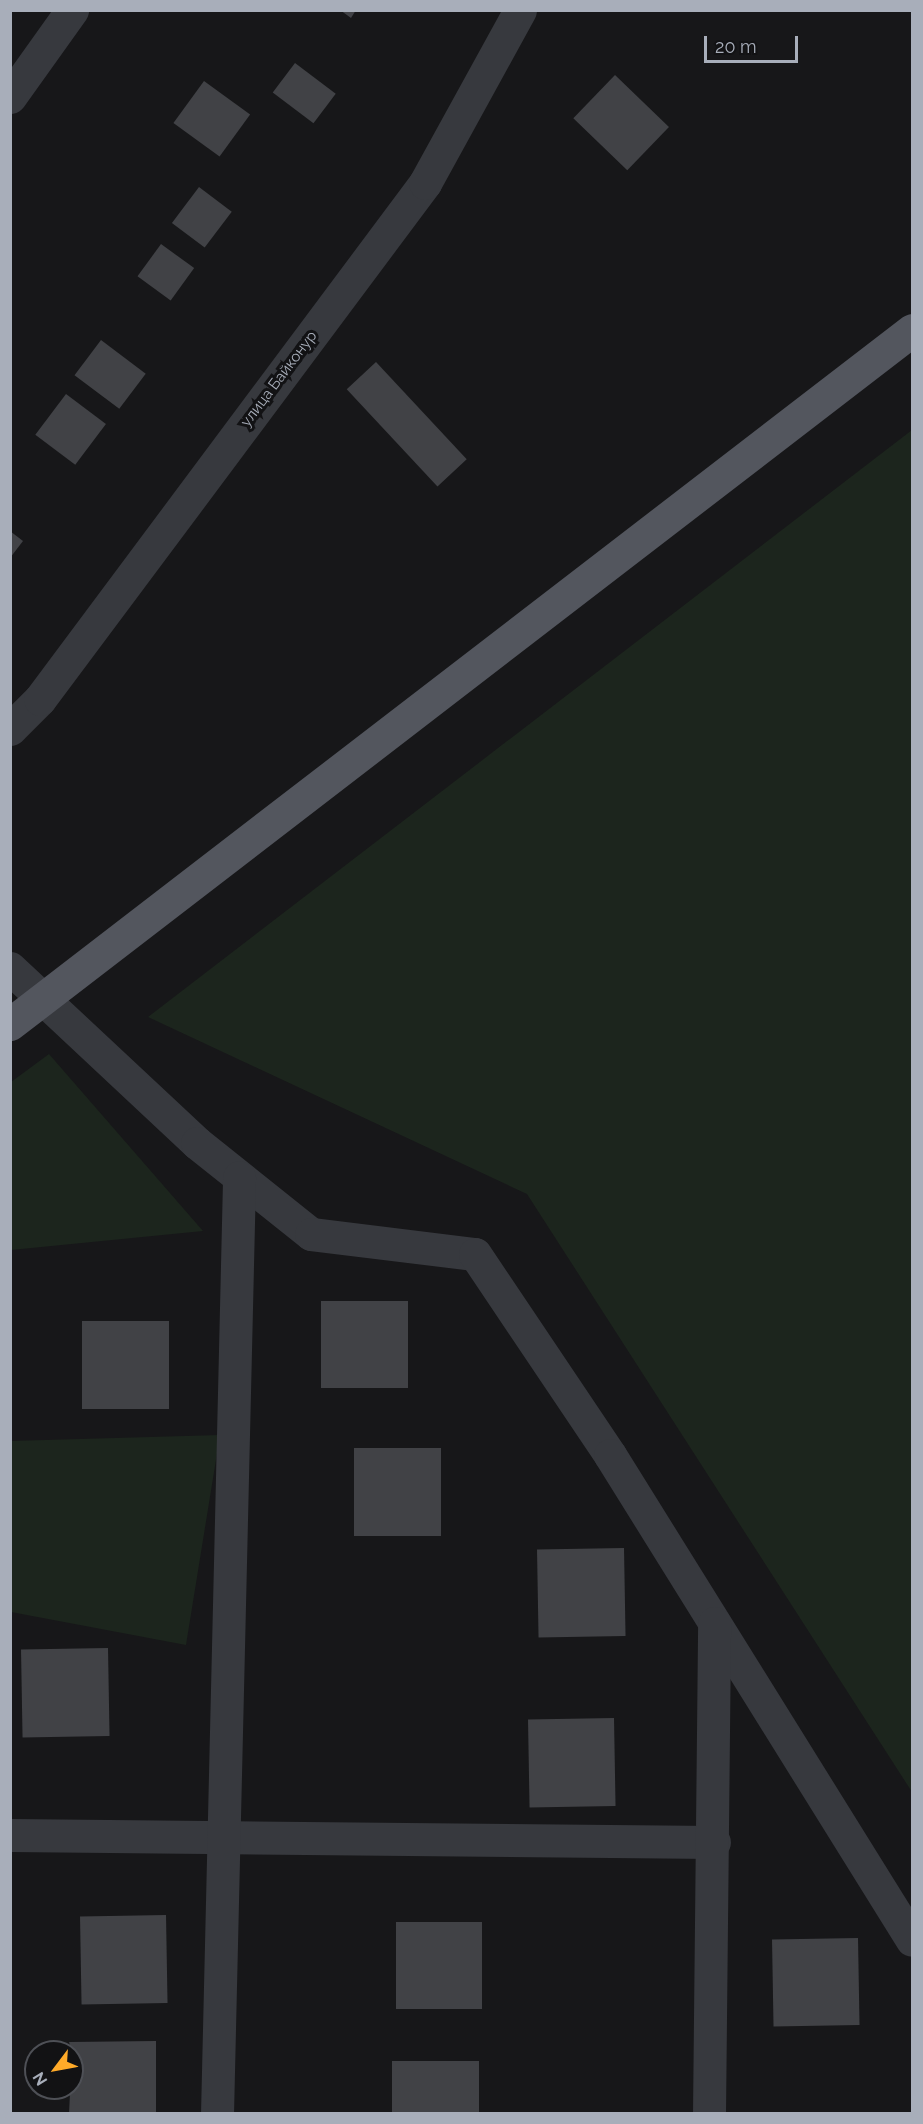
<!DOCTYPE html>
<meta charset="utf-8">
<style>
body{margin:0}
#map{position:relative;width:923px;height:2124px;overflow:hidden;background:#171719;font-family:Raleway,sans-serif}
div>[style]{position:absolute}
.green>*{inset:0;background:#1c251d}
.building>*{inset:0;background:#414246;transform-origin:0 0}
.minor>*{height:33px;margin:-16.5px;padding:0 16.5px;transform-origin:16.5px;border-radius:16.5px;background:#37393e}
.major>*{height:33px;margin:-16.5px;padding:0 16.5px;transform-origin:16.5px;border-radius:16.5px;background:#53565e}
span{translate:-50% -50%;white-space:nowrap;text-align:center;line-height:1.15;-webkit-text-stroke:6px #121214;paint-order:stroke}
.street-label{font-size:15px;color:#a8aeba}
.frame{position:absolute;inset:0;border:12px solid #a8aeba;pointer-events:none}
.north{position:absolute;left:24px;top:2040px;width:60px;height:60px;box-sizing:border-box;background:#121214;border:2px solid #4e5056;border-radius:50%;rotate:238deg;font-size:16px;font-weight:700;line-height:24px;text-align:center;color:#a8aeba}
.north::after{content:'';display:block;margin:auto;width:21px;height:27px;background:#ffaa29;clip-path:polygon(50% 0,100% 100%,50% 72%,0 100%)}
.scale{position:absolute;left:704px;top:36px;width:94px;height:27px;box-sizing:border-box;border:3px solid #a8aeba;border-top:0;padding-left:8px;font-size:18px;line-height:21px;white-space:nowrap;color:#a8aeba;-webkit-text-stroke:4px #121214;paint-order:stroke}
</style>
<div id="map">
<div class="green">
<div style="clip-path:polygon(912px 430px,912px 1792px,527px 1194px,148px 1017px)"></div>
<div style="clip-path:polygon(49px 1054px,203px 1231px,11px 1250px,11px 1082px)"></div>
<div style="clip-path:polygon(220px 1435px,186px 1645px,11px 1612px,10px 1441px)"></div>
</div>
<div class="building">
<div style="clip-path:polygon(340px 10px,356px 10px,351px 18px)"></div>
<div style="left:295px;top:63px;width:51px;height:37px;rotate:37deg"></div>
<div style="left:615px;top:75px;width:75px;height:60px;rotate:44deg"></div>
<div style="left:204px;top:81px;width:57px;height:52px;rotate:36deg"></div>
<div style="left:199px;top:187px;width:41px;height:45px;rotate:37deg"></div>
<div style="left:161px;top:244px;width:41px;height:40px;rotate:36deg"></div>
<div style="left:101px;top:340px;width:56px;height:44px;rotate:37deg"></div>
<div style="left:376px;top:362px;width:133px;height:40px;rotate:47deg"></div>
<div style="left:66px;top:394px;width:50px;height:51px;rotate:37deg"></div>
<div style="clip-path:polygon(10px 531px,23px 541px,10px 558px)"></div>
<div style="left:321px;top:1301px;width:87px;height:87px"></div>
<div style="left:82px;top:1321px;width:87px;height:88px"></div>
<div style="left:441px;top:1448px;width:88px;height:87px;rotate:90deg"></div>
<div style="left:624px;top:1548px;width:88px;height:87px;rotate:89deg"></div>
<div style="left:108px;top:1648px;width:88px;height:87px;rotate:89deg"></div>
<div style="left:614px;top:1718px;width:88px;height:86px;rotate:89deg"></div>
<div style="left:166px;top:1915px;width:88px;height:86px;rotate:89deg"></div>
<div style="left:396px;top:1922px;width:86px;height:87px"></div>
<div style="left:858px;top:1938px;width:87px;height:86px;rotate:89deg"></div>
<div style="clip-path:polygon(156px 2041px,156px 2114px,69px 2114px,72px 2052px,69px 2042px)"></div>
<div style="left:479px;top:2061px;width:53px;height:87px;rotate:90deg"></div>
</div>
<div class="minor">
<div style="left:10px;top:97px;width:107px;rotate:-54.5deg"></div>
<div style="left:10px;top:729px;width:42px;rotate:-45deg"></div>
<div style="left:40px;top:699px;width:644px;rotate:-53.27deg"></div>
<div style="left:425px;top:183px;width:197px;rotate:-61.2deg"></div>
<div style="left:10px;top:968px;width:256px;rotate:43.1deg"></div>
<div style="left:197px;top:1143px;width:146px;rotate:38.6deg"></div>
<div style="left:311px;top:1234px;width:165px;rotate:7deg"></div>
<div style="left:475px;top:1254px;width:242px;rotate:56.1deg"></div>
<div style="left:610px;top:1455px;width:571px;rotate:58.09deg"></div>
<div style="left:10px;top:1835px;width:704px;rotate:0.57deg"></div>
<div style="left:217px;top:2114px;width:937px;rotate:-88.65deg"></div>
<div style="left:709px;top:2114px;width:491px;rotate:-89.4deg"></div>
</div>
<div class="major">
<div style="left:10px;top:1024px;width:1138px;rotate:-37.57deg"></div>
</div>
<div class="street-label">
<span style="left:279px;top:379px;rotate:-53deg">улица Байконур</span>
</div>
<div class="frame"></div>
<div class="north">N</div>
<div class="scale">20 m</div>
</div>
